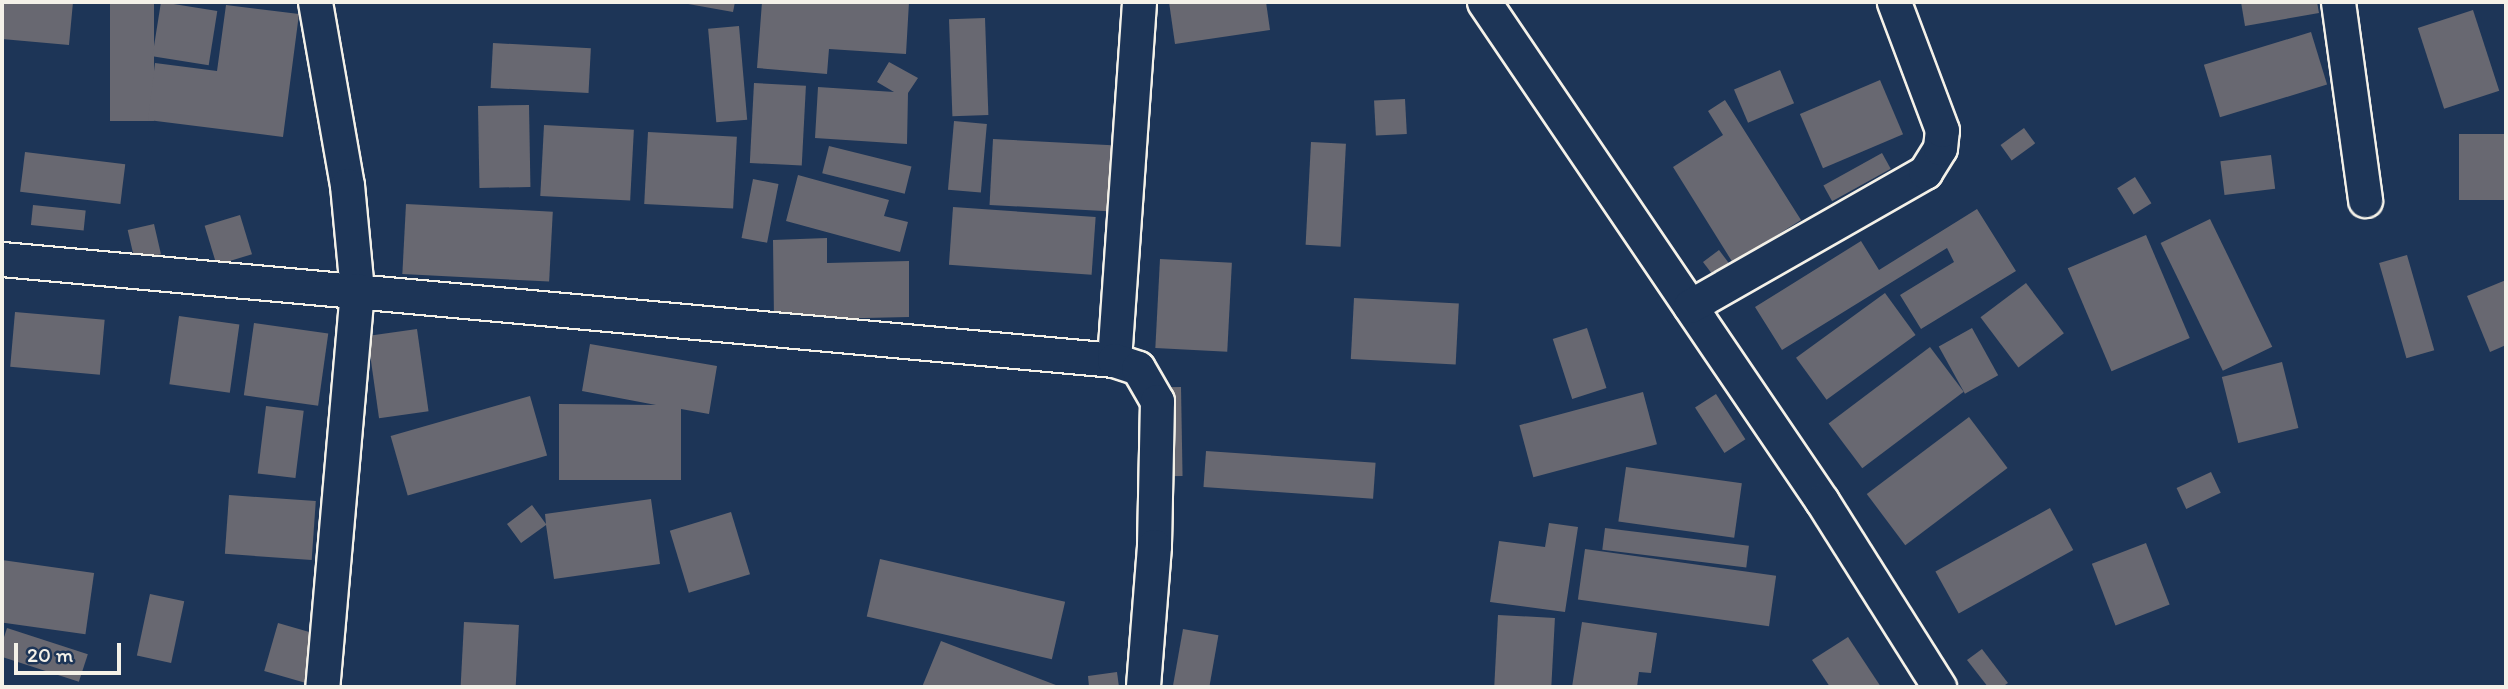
<!DOCTYPE html>
<style>
body{margin:0}
#map{position:relative;width:2508px;height:689px;overflow:hidden;background:#1d3557;font-family:Itim,sans-serif}
div>[style]{position:absolute}
.building>*{inset:0;background:#686871;transform-origin:0 0}
.roads{filter:drop-shadow(2px 0 #f4f1e8) drop-shadow(-2px 0 #f4f1e8) drop-shadow(0 2px #f4f1e8) drop-shadow(0 -2px #f4f1e8)}
.minor>*{height:33px;margin:-16.5px;padding:0 16.5px;transform-origin:16.5px;border-radius:16.5px;background:#1d3557}
span{translate:-50% -50%;white-space:nowrap;text-align:center;line-height:1.15;-webkit-text-stroke:5px #1d3557;paint-order:stroke}
.frame{position:absolute;inset:0;border:4px solid #f4f1e8;pointer-events:none}
.scale{position:absolute;left:14px;top:643px;width:107px;height:32px;box-sizing:border-box;border:4px solid #f4f1e8;border-top:0;padding-left:9px;font-size:21px;line-height:24px;white-space:nowrap;color:#f4f1e8;-webkit-text-stroke:5px #1d3557;paint-order:stroke}
</style>
<div id="map">
<div class="building">
<div style="clip-path:polygon(2px 2px,73px 2px,69px 45px,2px 39px)"></div>
<div style="left:110px;top:2px;width:44px;height:119px"></div>
<div style="left:161px;top:2px;width:57px;height:55px;rotate:9deg"></div>
<div style="clip-path:polygon(677px 2px,735px 2px,733px 12px)"></div>
<div style="clip-path:polygon(762px 2px,909px 2px,906px 54px,829px 49px,827px 74px,757px 68px)"></div>
<div style="clip-path:polygon(1169px 2px,1266px 2px,1270px 30px,1175px 44px)"></div>
<div style="clip-path:polygon(2241px 2px,2317px 2px,2319px 13px,2245px 26px)"></div>
<div style="clip-path:polygon(226px 5px,299px 14px,283px 137px,148px 120px,155px 63px,217px 71px)"></div>
<div style="left:2473px;top:10px;width:85px;height:58px;rotate:72deg"></div>
<div style="left:985px;top:18px;width:97px;height:36px;rotate:88deg"></div>
<div style="left:739px;top:26px;width:94px;height:31px;rotate:85deg"></div>
<div style="left:2311px;top:32px;width:55px;height:112px;rotate:73deg"></div>
<div style="left:493px;top:43px;width:98px;height:45px;rotate:3deg"></div>
<div style="clip-path:polygon(889px 62px,918px 78px,908px 93px,907px 144px,815px 138px,818px 87px,894px 92px,877px 82px)"></div>
<div style="left:1780px;top:70px;width:36px;height:50px;rotate:67deg"></div>
<div style="left:1880px;top:80px;width:59px;height:87px;rotate:67deg"></div>
<div style="left:754px;top:83px;width:52px;height:80px;rotate:3deg"></div>
<div style="left:1405px;top:99px;width:35px;height:31px;rotate:87deg"></div>
<div style="clip-path:polygon(1725px 100px,1801px 220px,1733px 263px,1673px 167px,1723px 135px,1708px 111px)"></div>
<div style="left:529px;top:105px;width:82px;height:51px;rotate:89deg"></div>
<div style="left:954px;top:121px;width:33px;height:69px;rotate:5deg"></div>
<div style="left:544px;top:125px;width:90px;height:71px;rotate:3deg"></div>
<div style="left:2024px;top:128px;width:19px;height:29px;rotate:54deg"></div>
<div style="left:648px;top:132px;width:89px;height:72px;rotate:3deg"></div>
<div style="left:2506px;top:134px;width:66px;height:47px;rotate:90deg"></div>
<div style="left:993px;top:139px;width:119px;height:66px;rotate:3deg"></div>
<div style="left:1311px;top:142px;width:35px;height:103px;rotate:3deg"></div>
<div style="left:829px;top:146px;width:85px;height:28px;rotate:14deg"></div>
<div style="left:25px;top:152px;width:101px;height:40px;rotate:7deg"></div>
<div style="left:1882px;top:153px;width:18px;height:67px;rotate:61deg"></div>
<div style="left:2271px;top:155px;width:34px;height:51px;rotate:83deg"></div>
<div style="clip-path:polygon(798px 175px,889px 200px,884px 216px,908px 222px,900px 252px,786px 221px)"></div>
<div style="left:2135px;top:177px;width:31px;height:21px;rotate:58deg"></div>
<div style="left:753px;top:179px;width:26px;height:60px;rotate:11deg"></div>
<div style="left:406px;top:204px;width:147px;height:70px;rotate:3deg"></div>
<div style="left:33px;top:205px;width:53px;height:20px;rotate:6deg"></div>
<div style="left:953px;top:207px;width:143px;height:58px;rotate:4deg"></div>
<div style="clip-path:polygon(1977px 209px,2016px 271px,1921px 329px,1900px 295px,1954px 262px,1947px 248px,1782px 350px,1755px 307px,1861px 241px,1879px 270px)"></div>
<div style="left:240px;top:215px;width:41px;height:37px;rotate:73deg"></div>
<div style="left:2210px;top:219px;width:142px;height:55px;rotate:64deg"></div>
<div style="left:154px;top:224px;width:31px;height:27px;rotate:77deg"></div>
<div style="left:2146px;top:235px;width:112px;height:85px;rotate:67deg"></div>
<div style="clip-path:polygon(827px 238px,827px 263px,909px 261px,909px 317px,774px 320px,773px 240px)"></div>
<div style="left:1719px;top:250px;width:25px;height:20px;rotate:53deg"></div>
<div style="left:2407px;top:255px;width:99px;height:29px;rotate:74deg"></div>
<div style="left:1160px;top:259px;width:72px;height:89px;rotate:3deg"></div>
<div style="clip-path:polygon(2506px 280px,2506px 345px,2490px 352px,2467px 296px)"></div>
<div style="left:2026px;top:283px;width:63px;height:57px;rotate:53deg"></div>
<div style="left:1885px;top:293px;width:52px;height:110px;rotate:54deg"></div>
<div style="left:1354px;top:298px;width:105px;height:61px;rotate:3deg"></div>
<div style="left:15px;top:312px;width:90px;height:55px;rotate:5deg"></div>
<div style="left:179px;top:316px;width:61px;height:69px;rotate:8deg"></div>
<div style="left:254px;top:323px;width:75px;height:73px;rotate:8deg"></div>
<div style="left:1587px;top:328px;width:63px;height:36px;rotate:72deg"></div>
<div style="left:1972px;top:328px;width:54px;height:38px;rotate:61deg"></div>
<div style="left:417px;top:329px;width:83px;height:50px;rotate:82deg"></div>
<div style="clip-path:polygon(590px 344px,717px 366px,709px 414px,681px 409px,681px 480px,559px 480px,559px 404px,656px 405px,582px 391px)"></div>
<div style="left:1930px;top:347px;width:56px;height:127px;rotate:53deg"></div>
<div style="left:2282px;top:362px;width:68px;height:62px;rotate:76deg"></div>
<div style="left:1181px;top:387px;width:89px;height:34px;rotate:89deg"></div>
<div style="left:1643px;top:392px;width:54px;height:128px;rotate:75deg"></div>
<div style="left:1716px;top:394px;width:54px;height:25px;rotate:57deg"></div>
<div style="left:530px;top:396px;width:62px;height:145px;rotate:74deg"></div>
<div style="left:266px;top:406px;width:38px;height:68px;rotate:7deg"></div>
<div style="left:1969px;top:417px;width:64px;height:128px;rotate:53deg"></div>
<div style="left:1206px;top:451px;width:170px;height:36px;rotate:4deg"></div>
<div style="left:1626px;top:467px;width:117px;height:55px;rotate:8deg"></div>
<div style="left:2211px;top:472px;width:23px;height:38px;rotate:65deg"></div>
<div style="left:229px;top:495px;width:87px;height:59px;rotate:4deg"></div>
<div style="clip-path:polygon(651px 499px,660px 564px,554px 579px,546px 525px,521px 543px,507px 524px,532px 505px,546px 524px,545px 514px)"></div>
<div style="left:2050px;top:508px;width:48px;height:131px;rotate:61deg"></div>
<div style="left:731px;top:512px;width:65px;height:64px;rotate:73deg"></div>
<div style="clip-path:polygon(1549px 523px,1578px 527px,1565px 612px,1490px 602px,1499px 541px,1545px 547px)"></div>
<div style="left:1605px;top:528px;width:145px;height:22px;rotate:7deg"></div>
<div style="left:2146px;top:543px;width:66px;height:58px;rotate:69deg"></div>
<div style="left:1585px;top:549px;width:193px;height:51px;rotate:8deg"></div>
<div style="left:880px;top:559px;width:190px;height:59px;rotate:13deg"></div>
<div style="left:2px;top:560px;width:93px;height:62px;rotate:8deg"></div>
<div style="left:150px;top:594px;width:35px;height:63px;rotate:12deg"></div>
<div style="left:1498px;top:615px;width:57px;height:72px;rotate:3deg"></div>
<div style="left:464px;top:622px;width:55px;height:65px;rotate:3deg"></div>
<div style="clip-path:polygon(1582px 622px,1657px 633px,1651px 673px,1639px 672px,1637px 687px,1572px 687px)"></div>
<div style="left:278px;top:623px;width:47px;height:50px;rotate:16deg"></div>
<div style="left:7px;top:628px;width:85px;height:29px;rotate:18deg"></div>
<div style="left:1183px;top:629px;width:36px;height:59px;rotate:10deg"></div>
<div style="clip-path:polygon(1848px 637px,1881px 687px,1830px 687px,1812px 660px)"></div>
<div style="clip-path:polygon(941px 641px,1061px 687px,922px 687px)"></div>
<div style="clip-path:polygon(1982px 649px,2008px 683px,2002px 687px,1988px 687px,1967px 660px)"></div>
<div style="clip-path:polygon(1117px 672px,1119px 687px,1089px 687px,1088px 676px)"></div>
</div>
<div class="roads">
<div class="minor">
<div style="left:315px;top:2px;width:186px;rotate:80.1deg"></div>
<div style="left:347px;top:185px;width:105px;rotate:84.6deg"></div>
<div style="left:357px;top:290px;width:399px;rotate:95deg"></div>
<div style="left:1484px;top:2px;width:603px;rotate:55.89deg"></div>
<div style="left:1822px;top:501px;width:220px;rotate:57.8deg"></div>
<div style="left:2338px;top:2px;width:200px;rotate:82.2deg"></div>
<div style="left:2px;top:259px;width:1117px;rotate:5.19deg"></div>
<div style="left:1114px;top:360px;width:359px;rotate:-86deg"></div>
<div style="left:1690px;top:306px;width:271px;rotate:-29.7deg"></div>
<div style="left:1925px;top:172px;width:28px;rotate:-58deg"></div>
<div style="left:1940px;top:148px;width:18px;rotate:-84deg"></div>
<div style="left:1942px;top:130px;width:137px;rotate:-110.6deg"></div>
<div style="left:1114px;top:360px;width:25px;rotate:18deg"></div>
<div style="left:1138px;top:368px;width:38px;rotate:60deg"></div>
<div style="left:1157px;top:401px;width:145px;rotate:91.2deg"></div>
<div style="left:1154px;top:546px;width:141px;rotate:94.5deg"></div>
</div>
</div>
<div class="frame"></div>
<div class="scale">20 m</div>
</div>
